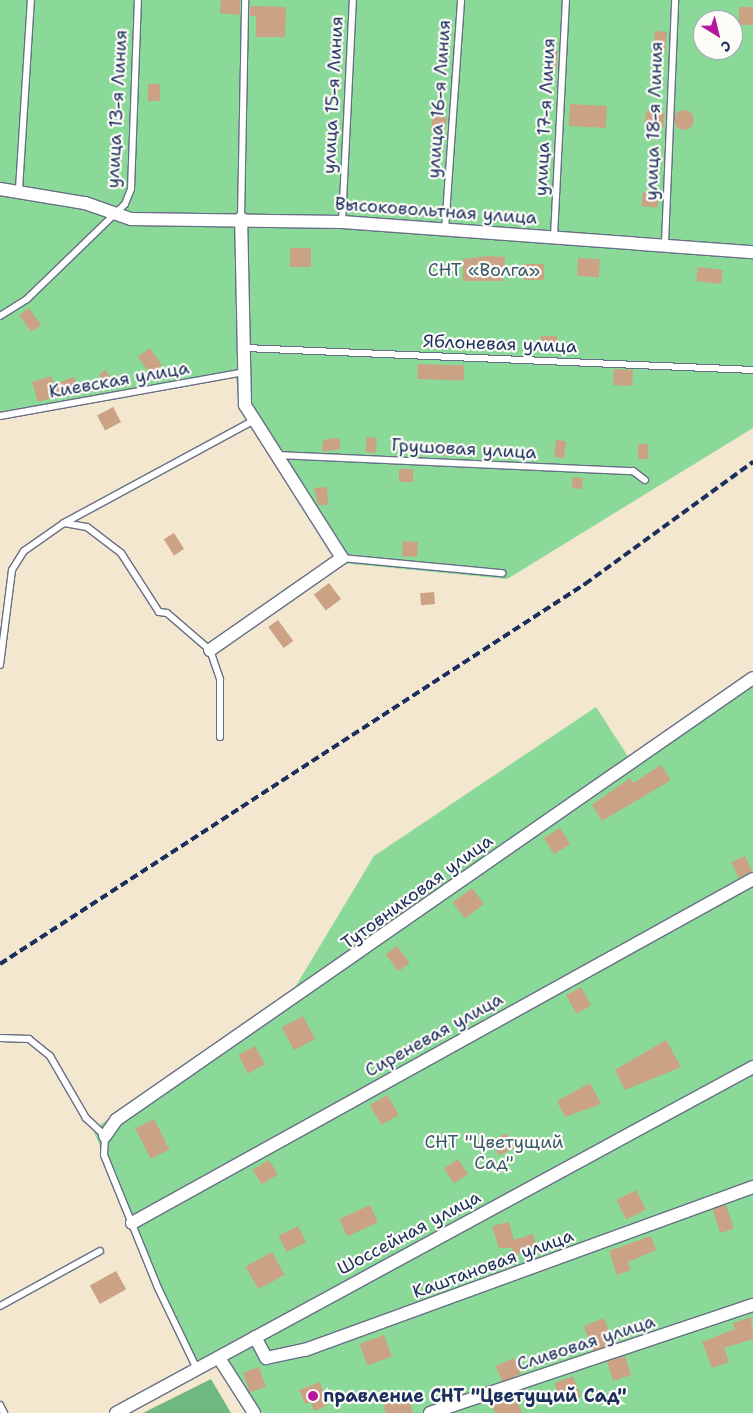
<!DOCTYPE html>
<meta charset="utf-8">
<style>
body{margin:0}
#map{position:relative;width:753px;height:1413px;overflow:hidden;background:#f3e7cf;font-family:"Shantell Sans",sans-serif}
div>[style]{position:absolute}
.green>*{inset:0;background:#8ad998}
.forest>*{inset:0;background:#6fb980}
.building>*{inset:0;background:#cba384;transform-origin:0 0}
.round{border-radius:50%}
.roads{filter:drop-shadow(1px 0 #676f86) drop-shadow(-1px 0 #676f86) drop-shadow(0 1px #676f86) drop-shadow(0 -1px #676f86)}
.service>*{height:6px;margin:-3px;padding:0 3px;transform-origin:3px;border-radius:3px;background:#fff}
.minor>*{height:12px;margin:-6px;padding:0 6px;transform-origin:6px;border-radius:6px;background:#fff}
.rail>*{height:4px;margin-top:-2px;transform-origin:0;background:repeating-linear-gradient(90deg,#1b2f5e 0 8px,transparent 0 12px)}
.dots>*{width:14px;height:14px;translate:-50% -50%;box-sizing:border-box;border:2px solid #fdfcf7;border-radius:50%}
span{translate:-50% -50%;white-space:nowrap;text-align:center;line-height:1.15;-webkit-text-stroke:4.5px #fdfcf7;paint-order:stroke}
.street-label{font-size:18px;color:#1b2f5e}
.park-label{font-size:18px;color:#375a6c}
.poi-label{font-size:18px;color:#1b2f5e;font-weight:700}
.left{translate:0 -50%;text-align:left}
.north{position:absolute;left:693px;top:10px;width:50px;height:50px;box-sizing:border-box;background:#fdfcf7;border:1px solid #a3aaba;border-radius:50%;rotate:144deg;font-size:14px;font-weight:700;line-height:20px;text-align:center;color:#1b2f5e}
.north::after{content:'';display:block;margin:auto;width:18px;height:22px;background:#b5179e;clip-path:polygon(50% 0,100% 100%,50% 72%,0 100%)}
</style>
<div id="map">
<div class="green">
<div style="clip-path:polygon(evenodd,0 0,753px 0,753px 428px,507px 579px,341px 563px,243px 415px,235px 374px,0 412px,0 0,703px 20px,733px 20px,733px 50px,703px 50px,703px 20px)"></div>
<div style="clip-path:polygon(753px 676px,753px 1413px,257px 1413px,226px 1357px,198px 1370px,93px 1130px,294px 989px,374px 856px,596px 707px,631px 761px)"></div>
</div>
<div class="forest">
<div style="clip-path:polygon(211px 1379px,231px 1413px,143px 1413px)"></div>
</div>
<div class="building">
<div style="clip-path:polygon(221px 0,240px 0,240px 15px,220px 13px)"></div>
<div style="clip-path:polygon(250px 6px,286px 7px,285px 37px,256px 37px,256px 16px,250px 16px)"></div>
<div style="left:739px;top:7px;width:14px;height:18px"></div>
<div style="left:655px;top:31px;width:12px;height:19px;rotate:5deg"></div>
<div style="left:546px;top:50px;width:12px;height:19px;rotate:5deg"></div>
<div style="left:148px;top:84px;width:12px;height:17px"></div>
<div style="left:570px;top:104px;width:37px;height:22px;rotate:3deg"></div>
<div class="round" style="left:674px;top:110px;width:20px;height:20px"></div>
<div style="left:646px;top:111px;width:19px;height:15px;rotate:6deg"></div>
<div style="left:433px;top:115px;width:14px;height:17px;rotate:8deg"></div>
<div style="left:643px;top:192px;width:16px;height:14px;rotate:7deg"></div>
<div style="left:290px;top:248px;width:21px;height:19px"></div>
<div style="clip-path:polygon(488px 256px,505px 257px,503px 281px,463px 281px,463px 259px)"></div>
<div style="left:578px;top:258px;width:22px;height:18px;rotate:3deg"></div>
<div style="left:544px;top:264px;width:16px;height:20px;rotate:90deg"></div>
<div style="left:698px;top:267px;width:25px;height:14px;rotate:7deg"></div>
<div style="left:29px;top:308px;width:21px;height:12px;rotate:55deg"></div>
<div style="left:541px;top:336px;width:16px;height:15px"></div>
<div style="left:150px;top:348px;width:21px;height:15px;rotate:55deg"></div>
<div style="left:418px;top:364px;width:46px;height:15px;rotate:2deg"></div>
<div style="left:614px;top:369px;width:19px;height:16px;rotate:3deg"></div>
<div style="left:106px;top:370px;width:15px;height:9px;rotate:58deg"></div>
<div style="clip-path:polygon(51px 376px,54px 384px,74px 377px,79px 390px,38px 402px,32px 382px)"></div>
<div style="left:113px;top:407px;width:17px;height:18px;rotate:62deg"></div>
<div style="left:367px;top:437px;width:10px;height:15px;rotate:6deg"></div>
<div style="clip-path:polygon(330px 438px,340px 439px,340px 449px,322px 452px,323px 441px)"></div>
<div style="left:556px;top:440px;width:10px;height:17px;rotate:6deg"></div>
<div style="clip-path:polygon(440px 443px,452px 444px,452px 456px,440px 455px)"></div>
<div style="left:638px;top:444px;width:10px;height:15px"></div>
<div style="left:399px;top:469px;width:14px;height:13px"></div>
<div style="left:573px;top:477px;width:10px;height:11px;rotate:6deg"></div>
<div style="clip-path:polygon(327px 487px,328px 505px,318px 505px,314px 488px)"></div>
<div style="left:174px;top:533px;width:19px;height:12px;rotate:58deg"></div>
<div style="left:403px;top:541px;width:15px;height:15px;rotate:4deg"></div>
<div style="left:329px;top:583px;width:20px;height:19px;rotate:53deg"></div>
<div style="left:434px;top:592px;width:12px;height:14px;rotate:85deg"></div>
<div style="left:278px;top:620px;width:26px;height:12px;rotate:54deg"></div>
<div style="clip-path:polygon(661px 765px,671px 780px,602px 821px,592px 805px,630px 778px,633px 783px)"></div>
<div style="left:560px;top:828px;width:19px;height:19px;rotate:58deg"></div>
<div style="left:745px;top:856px;width:17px;height:15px;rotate:65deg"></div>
<div style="left:472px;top:888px;width:20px;height:24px;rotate:53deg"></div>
<div style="left:397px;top:946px;width:21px;height:14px;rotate:53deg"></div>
<div style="left:581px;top:987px;width:21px;height:17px;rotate:61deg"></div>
<div style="left:303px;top:1016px;width:26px;height:24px;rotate:62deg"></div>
<div style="clip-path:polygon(666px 1040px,681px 1067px,625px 1090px,615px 1070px)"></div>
<div style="left:255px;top:1046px;width:21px;height:19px;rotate:62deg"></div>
<div style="clip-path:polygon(590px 1083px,601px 1104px,565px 1117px,557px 1101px)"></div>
<div style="left:387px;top:1095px;width:23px;height:20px;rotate:59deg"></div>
<div style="left:154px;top:1119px;width:34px;height:21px;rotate:63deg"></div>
<div style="left:507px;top:1133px;width:17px;height:17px;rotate:65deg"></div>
<div style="left:458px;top:1159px;width:18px;height:17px;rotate:56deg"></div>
<div style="left:269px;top:1160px;width:17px;height:19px;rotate:59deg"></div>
<div style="left:636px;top:1190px;width:22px;height:22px;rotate:63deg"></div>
<div style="left:370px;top:1205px;width:19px;height:34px;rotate:65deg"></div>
<div style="left:726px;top:1205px;width:25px;height:14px;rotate:72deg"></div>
<div style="clip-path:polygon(509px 1222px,514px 1240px,533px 1234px,539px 1253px,528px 1259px,526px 1252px,514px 1255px,512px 1248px,499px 1248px,492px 1226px)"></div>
<div style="left:298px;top:1226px;width:18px;height:22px;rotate:63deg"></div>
<div style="clip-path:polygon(651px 1236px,656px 1250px,628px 1262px,631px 1270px,617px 1275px,609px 1251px)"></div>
<div style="left:272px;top:1252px;width:26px;height:30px;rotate:61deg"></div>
<div style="left:116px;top:1271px;width:21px;height:30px;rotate:61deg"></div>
<div style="clip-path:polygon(751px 1317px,753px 1339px,724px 1348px,729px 1362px,712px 1368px,702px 1342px,735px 1329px,733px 1323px)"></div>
<div style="left:604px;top:1318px;width:27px;height:22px;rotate:68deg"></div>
<div style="left:384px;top:1335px;width:23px;height:26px;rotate:70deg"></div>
<div style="left:625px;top:1356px;width:20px;height:19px;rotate:72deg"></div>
<div style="left:514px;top:1358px;width:17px;height:20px;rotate:66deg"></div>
<div style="left:259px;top:1367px;width:21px;height:17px;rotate:71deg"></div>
<div style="left:573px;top:1376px;width:22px;height:20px;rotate:69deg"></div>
<div style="clip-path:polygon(320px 1382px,328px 1405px,314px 1411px,311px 1402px,305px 1404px,299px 1390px)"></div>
<div style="clip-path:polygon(407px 1392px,413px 1413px,386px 1413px,382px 1400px)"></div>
<div style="clip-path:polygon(515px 1394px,522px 1413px,495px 1413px,491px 1403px)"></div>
</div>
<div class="roads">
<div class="service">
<div style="left:19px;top:189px;width:189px;rotate:-86.4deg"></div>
<div style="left:241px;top:218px;width:218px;rotate:-88.9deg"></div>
<div style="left:342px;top:222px;width:222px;rotate:-87.2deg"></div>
<div style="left:445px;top:230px;width:231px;rotate:-86deg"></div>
<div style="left:554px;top:236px;width:236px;rotate:-87.1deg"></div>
<div style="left:665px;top:243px;width:243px;rotate:-87.6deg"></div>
<div style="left:0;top:316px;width:32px;rotate:-32deg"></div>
<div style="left:27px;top:299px;width:136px;rotate:-44.1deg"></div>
<div style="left:125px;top:204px;width:16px;rotate:-68deg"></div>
<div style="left:131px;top:189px;width:189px;rotate:-87.9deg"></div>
<div style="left:245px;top:348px;width:508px;rotate:2.48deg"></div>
<div style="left:0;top:416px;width:248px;rotate:-10.2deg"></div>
<div style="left:277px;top:455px;width:356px;rotate:2.6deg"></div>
<div style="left:633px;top:471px;width:15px;rotate:37deg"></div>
<div style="left:64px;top:523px;width:215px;rotate:-28.4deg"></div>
<div style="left:342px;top:558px;width:161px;rotate:5.4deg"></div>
<div style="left:0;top:665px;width:96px;rotate:-82.8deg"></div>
<div style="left:12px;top:570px;width:22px;rotate:-58deg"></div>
<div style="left:24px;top:551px;width:49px;rotate:-35deg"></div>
<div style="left:64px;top:523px;width:23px;rotate:10deg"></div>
<div style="left:87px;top:527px;width:43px;rotate:37.4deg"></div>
<div style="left:121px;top:553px;width:70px;rotate:57.2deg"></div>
<div style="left:159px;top:612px;width:8px;rotate:7deg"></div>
<div style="left:167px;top:613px;width:57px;rotate:40.7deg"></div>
<div style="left:210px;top:650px;width:31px;rotate:71deg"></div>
<div style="left:220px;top:679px;width:58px;rotate:90deg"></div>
<div style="left:0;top:1038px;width:29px;rotate:2deg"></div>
<div style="left:29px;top:1039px;width:27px;rotate:39deg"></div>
<div style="left:50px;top:1056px;width:72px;rotate:59.9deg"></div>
<div style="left:86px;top:1118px;width:26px;rotate:43deg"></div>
<div style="left:105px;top:1136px;width:19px;rotate:93deg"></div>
<div style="left:104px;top:1155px;width:144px;rotate:67.9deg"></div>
<div style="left:158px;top:1288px;width:90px;rotate:64.3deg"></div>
<div style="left:0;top:1306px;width:114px;rotate:-28.8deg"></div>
<div style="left:0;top:1405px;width:9px;rotate:63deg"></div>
</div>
<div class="minor">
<div style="left:0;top:189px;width:86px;rotate:9.4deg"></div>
<div style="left:85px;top:203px;width:49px;rotate:19.2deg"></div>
<div style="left:131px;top:219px;width:211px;rotate:0.8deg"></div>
<div style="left:342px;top:222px;width:412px;rotate:4.2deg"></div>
<div style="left:210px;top:650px;width:161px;rotate:-34.9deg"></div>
<div style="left:342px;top:558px;width:181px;rotate:-122.4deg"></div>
<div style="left:245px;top:405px;width:187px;rotate:-91.2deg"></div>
<div style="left:105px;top:1136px;width:19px;rotate:-55deg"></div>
<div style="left:116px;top:1120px;width:775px;rotate:-34.76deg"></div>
<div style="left:132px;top:1223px;width:710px;rotate:-28.98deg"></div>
<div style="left:255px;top:1337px;width:24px;rotate:62deg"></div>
<div style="left:266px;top:1358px;width:40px;rotate:-12deg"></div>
<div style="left:305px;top:1350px;width:477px;rotate:-20deg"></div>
<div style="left:219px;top:1358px;width:65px;rotate:57.5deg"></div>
<div style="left:116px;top:1413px;width:725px;rotate:-28.51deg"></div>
<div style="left:430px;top:1413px;width:341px;rotate:-18.5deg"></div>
</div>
</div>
<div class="rail">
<div style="left:0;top:964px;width:698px;rotate:-33.01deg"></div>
<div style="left:585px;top:584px;width:208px;rotate:-36deg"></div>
</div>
<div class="dots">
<div style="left:313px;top:1396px;background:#b5179e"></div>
</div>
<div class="street-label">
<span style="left:333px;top:95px;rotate:-87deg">улица 15-я Линия</span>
<span style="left:439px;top:99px;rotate:-86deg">улица 16-я Линия</span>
<span style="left:117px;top:109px;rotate:-87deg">улица 13-я Линия</span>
<span style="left:545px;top:117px;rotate:-87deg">улица 17-я Линия</span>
<span style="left:654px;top:121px;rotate:-88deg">улица 18-я Линия</span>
<span style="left:436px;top:211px;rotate:4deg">Высоковольтная улица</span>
<span style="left:500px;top:344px;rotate:2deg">Яблоневая улица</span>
<span style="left:119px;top:380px;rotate:-10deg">Киевская улица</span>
<span style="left:464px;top:449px;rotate:3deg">Грушовая улица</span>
<span style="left:417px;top:892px;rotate:-36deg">Тутовниковая улица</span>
<span style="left:434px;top:1035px;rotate:-29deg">Сиреневая улица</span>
<span style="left:409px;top:1233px;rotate:-28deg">Шоссейная улица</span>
<span style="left:493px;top:1264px;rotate:-20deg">Каштановая улица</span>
<span style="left:586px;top:1343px;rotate:-18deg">Сливовая улица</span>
</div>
<div class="park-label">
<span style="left:484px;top:270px">СНТ «Волга»</span>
<span style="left:494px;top:1153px">СНТ "Цветущий<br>Сад"</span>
</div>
<div class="poi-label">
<span class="left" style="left:323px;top:1396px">правление СНТ "Цветущий Сад"</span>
</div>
<div class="north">С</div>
</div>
